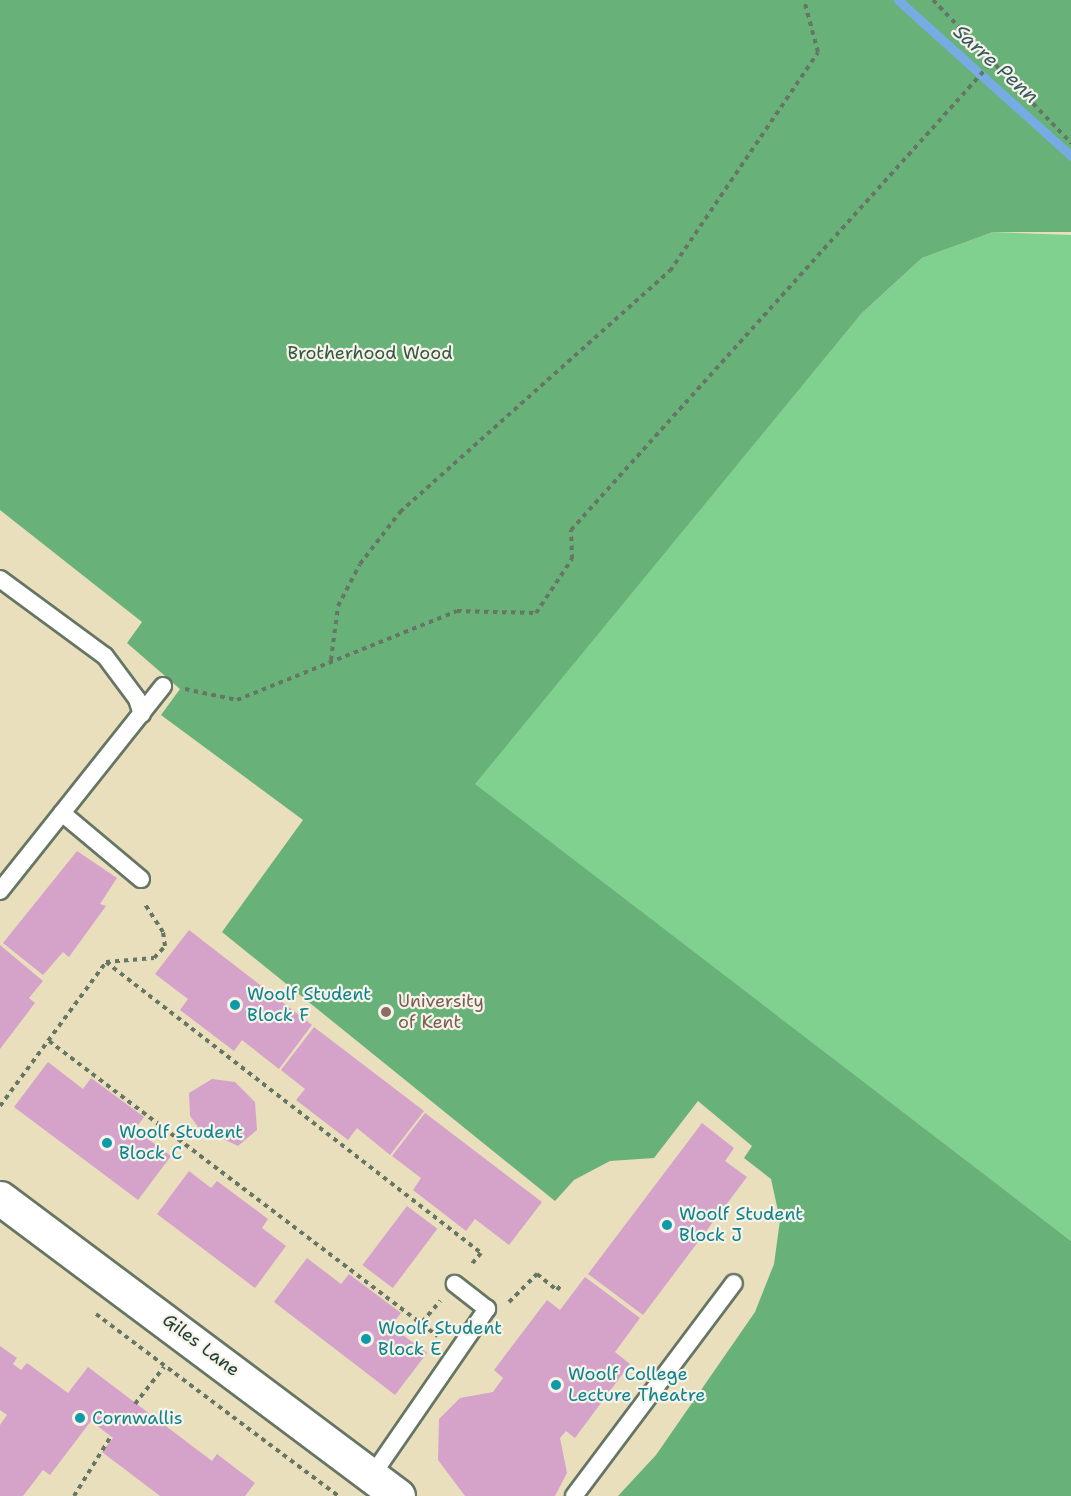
<!DOCTYPE html>
<style>
body{margin:0}
#map{position:relative;width:1071px;height:1496px;overflow:hidden;background:#e9dfbc;font-family:"Shantell Sans",sans-serif}
div>[style]{position:absolute}
.green>*{inset:0;background:#80d090}
.forest>*{inset:0;background:#68b27a}
.stream>*{height:9px;margin:-4.5px;padding:0 4.5px;transform-origin:4.5px;border-radius:4.5px;background:#77abe4}
.building>*{inset:0;background:#d5a3ca;transform-origin:0 0}
.path>*{height:4px;margin-top:-2px;transform-origin:0;background:repeating-linear-gradient(90deg,#667664 0 4.5px,transparent 0 9px)}
.roads{filter:drop-shadow(2px 0 #667664) drop-shadow(-2px 0 #667664) drop-shadow(0 2px #667664) drop-shadow(0 -2px #667664)}
.service>*{height:16px;margin:-8px;padding:0 8px;transform-origin:8px;border-radius:8px;background:#fff}
.minor>*{height:33px;margin:-16.5px;padding:0 16.5px;transform-origin:16.5px;border-radius:16.5px;background:#fff}
.dots>*{width:16px;height:16px;translate:-50% -50%;box-sizing:border-box;border:3px solid #f7f3e8;border-radius:50%}
span{translate:-50% -50%;white-space:nowrap;text-align:center;line-height:1.15;-webkit-text-stroke:4.5px #f7f3e8;paint-order:stroke}
.park-label{font-size:18px;color:#325a46}
.culture-label{font-size:18px;color:#0d838f}
.left{translate:0 -50%;text-align:left}
.education-label{font-size:18px;color:#785e54}
.street-label{font-size:18px;color:#1f3d34}
.water-label{font-size:20px;color:#355860;font-style:italic}
</style>
<div id="map">
<div class="green">
<div style="clip-path:polygon(993px 232px,1071px 235px,1071px 1241px,474px 784px,862px 313px,922px 258px)"></div>
</div>
<div class="forest">
<div style="clip-path:polygon(0 0,1071px 0,1071px 232px,993px 232px,922px 258px,862px 313px,475px 784px,1071px 1241px,1071px 1496px,618px 1496px,656px 1455px,755px 1312px,774px 1264px,780px 1220px,771px 1179px,744px 1158px,752px 1146px,698px 1101px,654px 1158px,610px 1161px,574px 1180px,555px 1201px,222px 932px,303px 820px,161px 715px,180px 689px,127px 643px,142px 622px,0 510px)"></div>
</div>
<div class="stream">
<div style="left:898px;top:0;width:233px;rotate:42deg"></div>
</div>
<div class="building">
<div style="clip-path:polygon(77px 851px,117px 878px,100px 904px,106px 906px,69px 957px,63px 952px,43px 975px,3px 943px)"></div>
<div style="clip-path:polygon(189px 930px,312px 1025px,279px 1069px,242px 1040px,234px 1051px,180px 1010px,188px 999px,155px 974px)"></div>
<div style="clip-path:polygon(0 945px,43px 981px,29px 998px,35px 1003px,0 1049px)"></div>
<div style="clip-path:polygon(314px 1027px,424px 1111px,390px 1155px,357px 1128px,348px 1140px,296px 1100px,305px 1089px,281px 1070px)"></div>
<div style="clip-path:polygon(48px 1062px,83px 1089px,91px 1078px,144px 1117px,135px 1129px,171px 1156px,138px 1200px,14px 1107px)"></div>
<div style="clip-path:polygon(212px 1079px,235px 1082px,255px 1102px,257px 1130px,238px 1146px,198px 1127px,190px 1116px,189px 1093px)"></div>
<div style="clip-path:polygon(425px 1113px,542px 1202px,509px 1245px,475px 1219px,466px 1231px,413px 1190px,421px 1178px,392px 1156px)"></div>
<div style="clip-path:polygon(702px 1123px,734px 1148px,725px 1161px,747px 1177px,643px 1315px,588px 1274px)"></div>
<div style="clip-path:polygon(189px 1171px,211px 1188px,217px 1181px,268px 1219px,262px 1228px,286px 1246px,255px 1288px,157px 1214px)"></div>
<div style="left:407px;top:1206px;width:38px;height:74px;rotate:37deg"></div>
<div style="clip-path:polygon(307px 1258px,341px 1284px,349px 1274px,401px 1313px,391px 1326px,427px 1353px,395px 1395px,274px 1302px)"></div>
<div style="clip-path:polygon(585px 1277px,640px 1318px,615px 1352px,630px 1364px,575px 1438px,566px 1431px,560px 1438px,567px 1473px,555px 1496px,465px 1496px,438px 1460px,439px 1419px,460px 1398px,493px 1392px,503px 1378px,494px 1370px,547px 1300px,560px 1310px)"></div>
<div style="clip-path:polygon(0 1346px,17px 1358px,13px 1364px,21px 1370px,27px 1363px,68px 1393px,88px 1367px,212px 1461px,217px 1454px,255px 1483px,245px 1496px,160px 1496px,102px 1452px,113px 1438px,91px 1421px,50px 1475px,43px 1470px,23px 1496px,0 1496px,0 1425px,7px 1415px,0 1410px)"></div>
</div>
<div class="path">
<div style="left:933px;top:0;width:199px;rotate:46deg"></div>
<div style="left:331px;top:660px;width:54px;rotate:-82.6deg"></div>
<div style="left:338px;top:606px;width:47px;rotate:-62.4deg"></div>
<div style="left:360px;top:564px;width:66px;rotate:-52.4deg"></div>
<div style="left:400px;top:512px;width:362px;rotate:-41.8deg"></div>
<div style="left:670px;top:271px;width:264px;rotate:-55.9deg"></div>
<div style="left:818px;top:52px;width:54px;rotate:-105.1deg"></div>
<div style="left:185px;top:689px;width:53px;rotate:11.9deg"></div>
<div style="left:237px;top:700px;width:237px;rotate:-22deg"></div>
<div style="left:457px;top:611px;width:79px;rotate:1.5deg"></div>
<div style="left:536px;top:613px;width:65px;rotate:-56.3deg"></div>
<div style="left:572px;top:559px;width:29px;rotate:-92deg"></div>
<div style="left:571px;top:530px;width:629px;rotate:-48.03deg"></div>
<div style="left:106px;top:962px;width:475px;rotate:37.8deg"></div>
<div style="left:481px;top:1253px;width:17px;rotate:130deg"></div>
<div style="left:49px;top:1041px;width:488px;rotate:37.2deg"></div>
<div style="left:0;top:1106px;width:179px;rotate:-53.6deg"></div>
<div style="left:106px;top:962px;width:48px;rotate:-4.8deg"></div>
<div style="left:154px;top:958px;width:16px;rotate:-47deg"></div>
<div style="left:165px;top:946px;width:14px;rotate:-98deg"></div>
<div style="left:163px;top:932px;width:33px;rotate:-123deg"></div>
<div style="left:509px;top:1302px;width:40px;rotate:-45deg"></div>
<div style="left:537px;top:1274px;width:26px;rotate:39deg"></div>
<div style="left:557px;top:1290px;width:6px;rotate:-51deg"></div>
<div style="left:96px;top:1314px;width:303px;rotate:36.9deg"></div>
<div style="left:422px;top:1322px;width:28px;rotate:-49deg"></div>
<div style="left:135px;top:1404px;width:47px;rotate:-51.9deg"></div>
<div style="left:74px;top:1496px;width:70px;rotate:-58.3deg"></div>
</div>
<div class="roads">
<div class="service">
<div style="left:0;top:579px;width:130px;rotate:36.3deg"></div>
<div style="left:105px;top:656px;width:54px;rotate:53.3deg"></div>
<div style="left:137px;top:699px;width:16px;rotate:72deg"></div>
<div style="left:62px;top:813px;width:103px;rotate:39.9deg"></div>
<div style="left:0;top:891px;width:262px;rotate:-51.5deg"></div>
<div style="left:373px;top:1474px;width:201px;rotate:-55.4deg"></div>
<div style="left:487px;top:1309px;width:41px;rotate:-142deg"></div>
<div style="left:574px;top:1496px;width:266px;rotate:-53.1deg"></div>
</div>
<div class="minor">
<div style="left:0;top:1198px;width:497px;rotate:36.8deg"></div>
</div>
</div>
<div class="dots">
<div style="left:235px;top:1005px;background:#0f9aa8"></div>
<div style="left:386px;top:1012px;background:#8d6e63"></div>
<div style="left:107px;top:1143px;background:#0f9aa8"></div>
<div style="left:667px;top:1225px;background:#0f9aa8"></div>
<div style="left:366px;top:1339px;background:#0f9aa8"></div>
<div style="left:556px;top:1385px;background:#0f9aa8"></div>
<div style="left:80px;top:1418px;background:#0f9aa8"></div>
</div>
<div class="park-label">
<span style="left:370px;top:353px">Brotherhood Wood</span>
</div>
<div class="culture-label">
<span class="left" style="left:247px;top:1005px">Woolf Student<br>Block F</span>
<span class="left" style="left:119px;top:1143px">Woolf Student<br>Block C</span>
<span class="left" style="left:679px;top:1225px">Woolf Student<br>Block J</span>
<span class="left" style="left:378px;top:1339px">Woolf Student<br>Block E</span>
<span class="left" style="left:568px;top:1385px">Woolf College<br>Lecture Theatre</span>
<span class="left" style="left:92px;top:1418px">Cornwallis</span>
</div>
<div class="education-label">
<span class="left" style="left:398px;top:1012px">University<br>of Kent</span>
</div>
<div class="street-label">
<span style="left:201px;top:1345px;rotate:37deg">Giles Lane</span>
</div>
<div class="water-label">
<span style="left:996px;top:64px;rotate:42deg">Sarre Penn</span>
</div>
</div>
